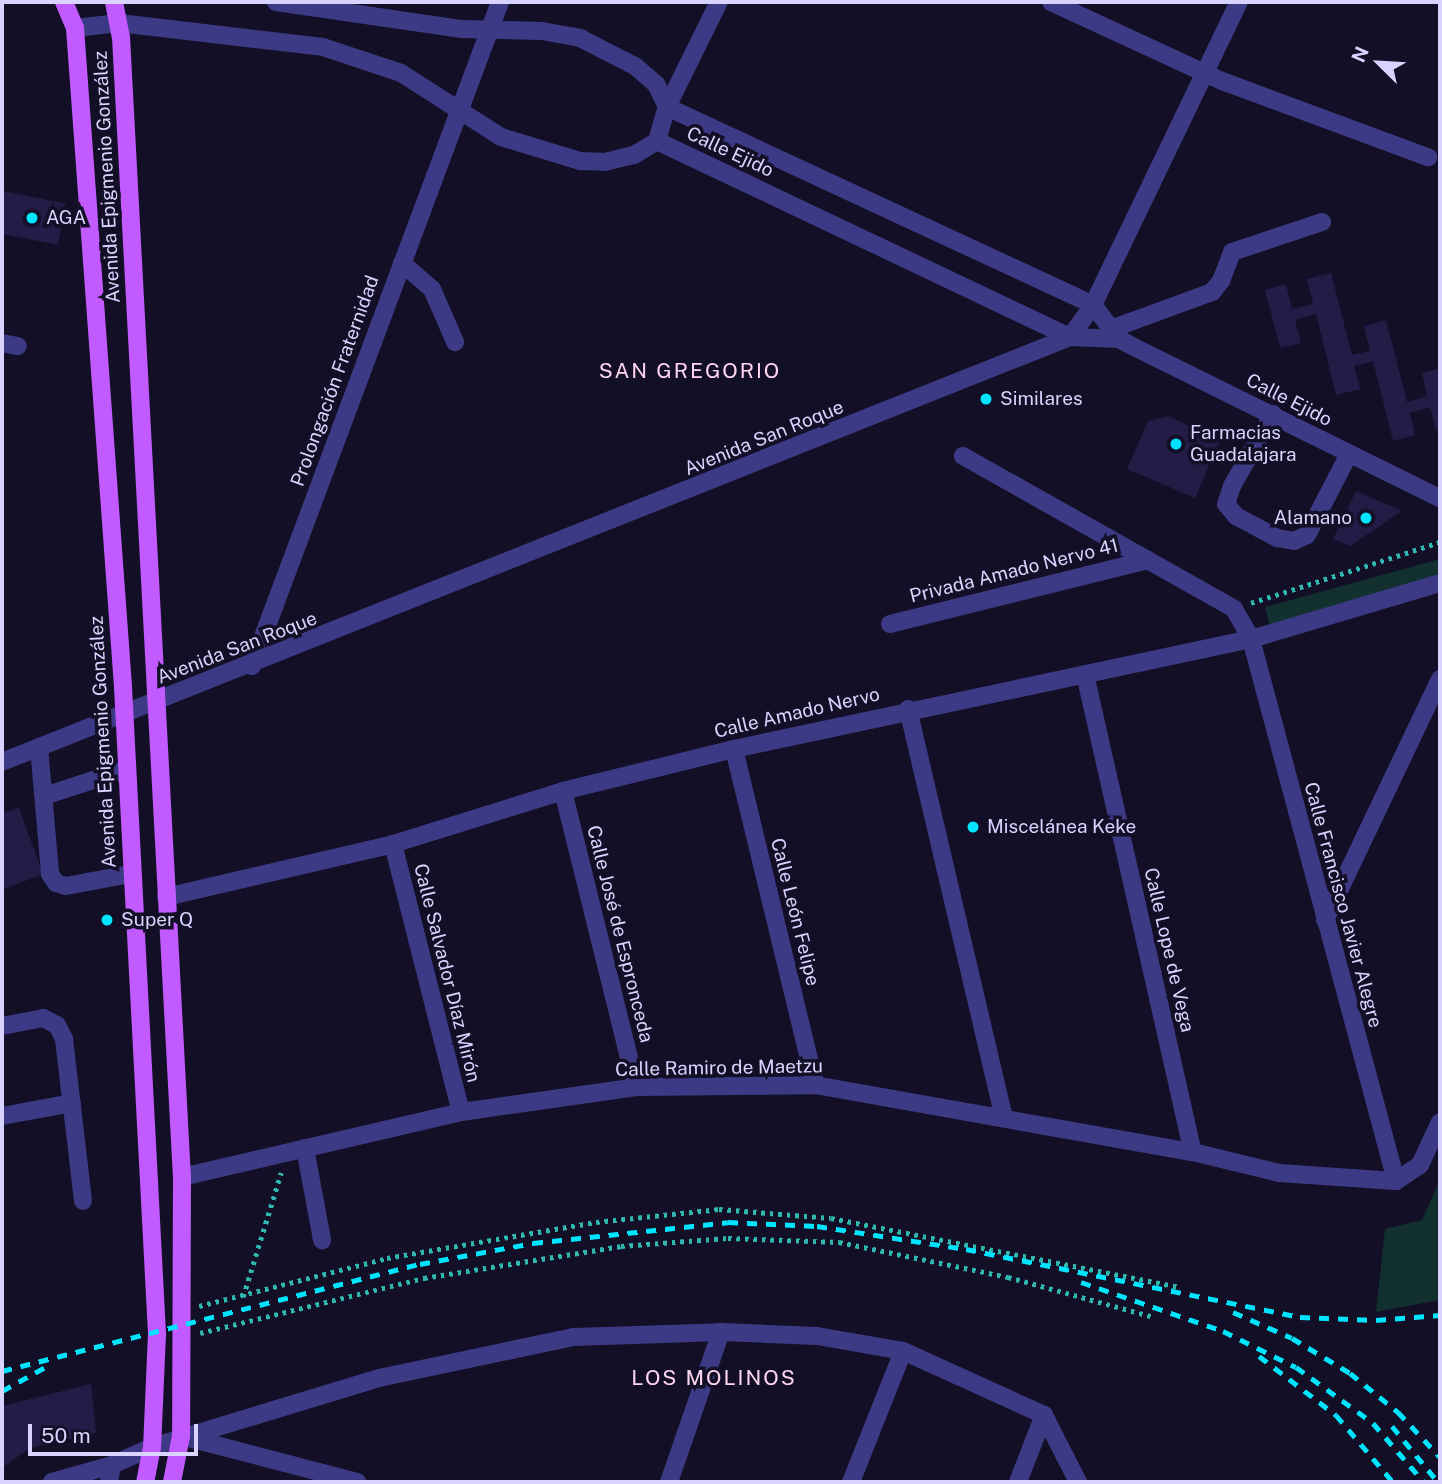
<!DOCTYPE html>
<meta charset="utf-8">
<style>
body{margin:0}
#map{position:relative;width:1442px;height:1484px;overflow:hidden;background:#130f26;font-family:"Public Sans",sans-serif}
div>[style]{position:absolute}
.green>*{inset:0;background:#12302f}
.building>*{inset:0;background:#241b47;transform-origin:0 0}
.path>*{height:4.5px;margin-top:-2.25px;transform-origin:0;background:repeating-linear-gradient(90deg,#2fb8b0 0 3.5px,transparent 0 8.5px)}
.minor>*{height:18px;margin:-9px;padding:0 9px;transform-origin:9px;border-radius:9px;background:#3d3a85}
.major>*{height:18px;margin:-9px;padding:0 9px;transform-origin:9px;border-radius:9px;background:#c25bff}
.rail>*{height:5px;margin-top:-2.5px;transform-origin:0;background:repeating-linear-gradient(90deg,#00e5ff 0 10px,transparent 0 19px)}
.dots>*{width:19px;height:19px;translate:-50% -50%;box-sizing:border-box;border:4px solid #130f26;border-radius:50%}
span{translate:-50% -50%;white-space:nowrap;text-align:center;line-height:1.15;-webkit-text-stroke:7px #130f26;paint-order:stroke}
.street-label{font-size:19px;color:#d9d4ff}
.poi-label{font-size:19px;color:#d9d4ff}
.left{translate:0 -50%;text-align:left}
.right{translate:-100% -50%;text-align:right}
.neighbourhood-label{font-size:21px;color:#ffd6f0;letter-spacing:2px}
.frame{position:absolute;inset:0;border:4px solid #d9d4ff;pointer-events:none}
.north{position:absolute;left:1344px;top:28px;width:70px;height:70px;-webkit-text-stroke:5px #130f26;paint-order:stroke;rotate:294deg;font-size:19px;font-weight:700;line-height:28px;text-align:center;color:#d9d4ff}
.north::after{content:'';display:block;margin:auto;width:24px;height:32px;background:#d9d4ff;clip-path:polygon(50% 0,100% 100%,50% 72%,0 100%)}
.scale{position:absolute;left:28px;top:1424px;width:170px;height:32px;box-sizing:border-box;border:4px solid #d9d4ff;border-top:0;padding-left:9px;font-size:21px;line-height:24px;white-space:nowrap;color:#d9d4ff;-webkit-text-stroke:5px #130f26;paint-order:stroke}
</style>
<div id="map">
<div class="green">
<div style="clip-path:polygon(1440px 559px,1440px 578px,1270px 627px,1265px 607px)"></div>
<div style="clip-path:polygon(1440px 1180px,1440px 1300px,1376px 1312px,1385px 1229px,1422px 1220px)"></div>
</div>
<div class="building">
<div style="left:2px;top:191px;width:65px;height:42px;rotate:11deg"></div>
<div style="clip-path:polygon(1331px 273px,1352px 355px,1370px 351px,1364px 326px,1386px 320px,1407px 402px,1427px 396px,1422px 373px,1440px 368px,1440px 428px,1436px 430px,1430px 407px,1410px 413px,1415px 435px,1393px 441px,1373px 361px,1354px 366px,1360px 389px,1336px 395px,1316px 314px,1295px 320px,1301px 343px,1280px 348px,1265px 290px,1286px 284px,1292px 309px,1313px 304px,1307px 279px)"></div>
<div style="clip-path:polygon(1168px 416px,1220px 440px,1195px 498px,1127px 469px,1148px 421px)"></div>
<div style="clip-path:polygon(1356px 491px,1402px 511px,1350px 546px,1333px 539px)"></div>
<div style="clip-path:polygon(19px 808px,43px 874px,2px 890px,2px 813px)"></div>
<div style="clip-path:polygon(91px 1384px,96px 1433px,30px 1448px,2px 1468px,2px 1406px)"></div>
</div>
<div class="path">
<div style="left:1251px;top:603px;width:199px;rotate:-17.9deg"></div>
<div style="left:243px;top:1297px;width:130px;rotate:-73deg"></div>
<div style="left:199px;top:1306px;width:194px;rotate:-14.3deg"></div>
<div style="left:387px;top:1258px;width:212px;rotate:-9.8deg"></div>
<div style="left:596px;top:1222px;width:124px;rotate:-6deg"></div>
<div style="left:719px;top:1209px;width:112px;rotate:4.6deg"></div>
<div style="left:831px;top:1218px;width:354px;rotate:11.2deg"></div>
<div style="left:200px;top:1333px;width:231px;rotate:-13.8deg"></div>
<div style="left:424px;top:1278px;width:200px;rotate:-9.2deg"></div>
<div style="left:621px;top:1246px;width:107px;rotate:-4.3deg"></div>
<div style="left:728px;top:1238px;width:111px;rotate:2.1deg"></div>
<div style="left:839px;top:1242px;width:173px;rotate:11.7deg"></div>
<div style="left:1008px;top:1277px;width:148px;rotate:15.3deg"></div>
</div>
<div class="minor">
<div style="left:276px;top:2px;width:188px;rotate:8.3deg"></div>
<div style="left:462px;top:29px;width:80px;rotate:1.4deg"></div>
<div style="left:542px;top:31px;width:39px;rotate:10deg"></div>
<div style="left:580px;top:38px;width:62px;rotate:27deg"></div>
<div style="left:635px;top:66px;width:28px;rotate:41deg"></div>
<div style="left:656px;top:84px;width:25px;rotate:64deg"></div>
<div style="left:667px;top:107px;width:470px;rotate:24.9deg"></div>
<div style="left:1093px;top:305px;width:43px;rotate:52.6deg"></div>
<div style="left:1119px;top:339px;width:17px;rotate:28deg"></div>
<div style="left:1134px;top:347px;width:341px;rotate:26.3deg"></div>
<div style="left:1051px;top:2px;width:188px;rotate:24.8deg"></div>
<div style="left:1222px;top:81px;width:220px;rotate:20.3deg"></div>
<div style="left:75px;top:28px;width:44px;rotate:-6.5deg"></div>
<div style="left:119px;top:23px;width:205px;rotate:6.7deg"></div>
<div style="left:323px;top:47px;width:82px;rotate:18.4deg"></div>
<div style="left:401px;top:73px;width:119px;rotate:32.6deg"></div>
<div style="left:501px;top:137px;width:83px;rotate:16.9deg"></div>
<div style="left:580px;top:161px;width:25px;rotate:2deg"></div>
<div style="left:605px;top:162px;width:30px;rotate:-14deg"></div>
<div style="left:634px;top:155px;width:27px;rotate:-31deg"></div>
<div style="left:657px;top:141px;width:457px;rotate:25.4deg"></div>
<div style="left:1070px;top:337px;width:49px;rotate:2.3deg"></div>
<div style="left:657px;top:141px;width:35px;rotate:-74deg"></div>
<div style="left:667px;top:107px;width:117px;rotate:-63.7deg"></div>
<div style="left:402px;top:263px;width:40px;rotate:41deg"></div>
<div style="left:432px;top:289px;width:58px;rotate:66.5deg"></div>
<div style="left:1111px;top:329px;width:108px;rotate:-20.1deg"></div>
<div style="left:1212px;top:292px;width:14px;rotate:-51deg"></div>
<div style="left:1221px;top:281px;width:31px;rotate:-69deg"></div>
<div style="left:1232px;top:252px;width:95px;rotate:-18.4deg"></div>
<div style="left:2px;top:343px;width:16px;rotate:11deg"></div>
<div style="left:1273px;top:414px;width:83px;rotate:119.7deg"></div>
<div style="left:1232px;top:486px;width:19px;rotate:108deg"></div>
<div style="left:1226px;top:504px;width:16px;rotate:50deg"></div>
<div style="left:1236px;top:516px;width:47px;rotate:28.2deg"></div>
<div style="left:1277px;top:538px;width:17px;rotate:10deg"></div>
<div style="left:1294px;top:541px;width:14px;rotate:-25deg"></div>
<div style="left:1307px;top:535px;width:91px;rotate:-62.6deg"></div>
<div style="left:963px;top:456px;width:311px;rotate:29.4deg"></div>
<div style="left:1234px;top:609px;width:34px;rotate:60deg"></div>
<div style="left:1251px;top:639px;width:561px;rotate:75.02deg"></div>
<div style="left:890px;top:624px;width:266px;rotate:-13.9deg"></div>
<div style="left:252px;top:666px;width:709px;rotate:-69.52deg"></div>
<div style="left:1085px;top:674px;width:490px;rotate:77.3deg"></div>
<div style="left:908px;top:709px;width:420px;rotate:76.8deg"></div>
<div style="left:39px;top:747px;width:127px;rotate:85deg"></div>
<div style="left:50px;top:874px;width:11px;rotate:56deg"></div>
<div style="left:56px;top:883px;width:10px;rotate:17deg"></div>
<div style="left:66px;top:886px;width:66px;rotate:-10.5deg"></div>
<div style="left:734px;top:749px;width:346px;rotate:76.4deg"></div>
<div style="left:2px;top:762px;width:1149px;rotate:-21.7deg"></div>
<div style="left:1070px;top:337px;width:39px;rotate:-54deg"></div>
<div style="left:1093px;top:305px;width:336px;rotate:-64.3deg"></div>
<div style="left:563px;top:791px;width:305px;rotate:76.1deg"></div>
<div style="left:44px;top:796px;width:87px;rotate:-18deg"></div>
<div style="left:393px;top:844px;width:276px;rotate:75.8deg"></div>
<div style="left:166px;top:897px;width:233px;rotate:-13.1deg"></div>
<div style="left:393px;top:844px;width:178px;rotate:-17.3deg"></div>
<div style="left:563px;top:791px;width:176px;rotate:-13.8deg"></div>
<div style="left:734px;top:749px;width:529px;rotate:-12.01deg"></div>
<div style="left:1251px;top:639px;width:197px;rotate:-16.5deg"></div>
<div style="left:1325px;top:920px;width:267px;rotate:-64.5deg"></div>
<div style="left:2px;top:1026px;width:42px;rotate:-11deg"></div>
<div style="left:43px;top:1018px;width:16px;rotate:27deg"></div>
<div style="left:57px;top:1025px;width:16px;rotate:63deg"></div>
<div style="left:64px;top:1039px;width:163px;rotate:83.3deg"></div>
<div style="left:2px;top:1116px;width:71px;rotate:-10.5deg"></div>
<div style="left:305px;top:1148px;width:94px;rotate:79.5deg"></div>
<div style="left:182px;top:1177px;width:286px;rotate:-13.1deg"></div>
<div style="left:461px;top:1112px;width:177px;rotate:-8.1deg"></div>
<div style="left:636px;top:1087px;width:179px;rotate:-0.6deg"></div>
<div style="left:815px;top:1085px;width:384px;rotate:10.1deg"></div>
<div style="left:1193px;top:1152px;width:89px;rotate:13.7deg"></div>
<div style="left:1279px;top:1173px;width:117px;rotate:3.9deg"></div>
<div style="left:1396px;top:1181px;width:29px;rotate:-34deg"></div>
<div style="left:1420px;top:1165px;width:47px;rotate:-65.1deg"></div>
<div style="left:181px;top:1436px;width:182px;rotate:14.6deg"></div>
<div style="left:52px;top:1482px;width:62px;rotate:-15.8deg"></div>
<div style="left:109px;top:1482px;width:17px;rotate:-80deg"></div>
<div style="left:112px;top:1465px;width:44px;rotate:-24.2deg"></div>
<div style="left:152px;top:1447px;width:237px;rotate:-16.9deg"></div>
<div style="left:379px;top:1378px;width:199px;rotate:-11.9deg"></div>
<div style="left:574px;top:1337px;width:147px;rotate:-1.9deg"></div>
<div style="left:721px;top:1332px;width:96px;rotate:2.4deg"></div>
<div style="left:817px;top:1336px;width:87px;rotate:9.9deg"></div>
<div style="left:903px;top:1351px;width:155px;rotate:24.4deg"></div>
<div style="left:1044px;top:1415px;width:75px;rotate:63.1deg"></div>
<div style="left:669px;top:1482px;width:159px;rotate:-70.9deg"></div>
<div style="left:851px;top:1482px;width:141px;rotate:-68.3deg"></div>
<div style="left:1018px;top:1482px;width:72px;rotate:-68.8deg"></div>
</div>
<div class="major">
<div style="left:64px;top:2px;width:28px;rotate:67deg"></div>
<div style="left:75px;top:28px;width:661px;rotate:85.83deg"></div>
<div style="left:123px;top:687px;width:648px;rotate:86.99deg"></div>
<div style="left:157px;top:1334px;width:113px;rotate:92.5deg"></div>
<div style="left:152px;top:1447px;width:36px;rotate:101deg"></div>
<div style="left:114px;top:2px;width:36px;rotate:79deg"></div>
<div style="left:121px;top:37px;width:1142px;rotate:86.94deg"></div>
<div style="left:182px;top:1177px;width:259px;rotate:90.2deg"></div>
<div style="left:181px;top:1436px;width:47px;rotate:101.1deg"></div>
</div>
<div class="rail">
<div style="left:1081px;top:1282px;width:150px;rotate:19deg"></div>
<div style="left:1223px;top:1331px;width:81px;rotate:26.3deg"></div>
<div style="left:1296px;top:1367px;width:95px;rotate:36deg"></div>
<div style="left:1373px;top:1423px;width:78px;rotate:49.2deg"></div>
<div style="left:1233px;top:1312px;width:64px;rotate:23.8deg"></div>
<div style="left:1292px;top:1338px;width:68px;rotate:31.1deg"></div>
<div style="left:1350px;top:1373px;width:62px;rotate:39.1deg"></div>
<div style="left:1398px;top:1412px;width:62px;rotate:47deg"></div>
<div style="left:1259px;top:1356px;width:97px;rotate:37.5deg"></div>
<div style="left:1336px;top:1415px;width:88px;rotate:49.6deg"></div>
<div style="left:2px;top:1371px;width:431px;rotate:-14.4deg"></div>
<div style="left:420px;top:1264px;width:115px;rotate:-10.5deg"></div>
<div style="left:533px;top:1243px;width:196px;rotate:-6.1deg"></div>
<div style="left:728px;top:1222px;width:89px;rotate:2.6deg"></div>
<div style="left:817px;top:1226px;width:151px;rotate:8.8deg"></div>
<div style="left:966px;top:1249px;width:341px;rotate:11.5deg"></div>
<div style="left:1300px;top:1317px;width:76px;rotate:2.3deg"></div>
<div style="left:1376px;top:1320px;width:64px;rotate:-4.5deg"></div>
<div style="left:2px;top:1391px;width:56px;rotate:-28.9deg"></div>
<div style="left:1392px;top:1426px;width:72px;rotate:50.6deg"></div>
</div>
<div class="dots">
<div style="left:32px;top:218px;background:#00e5ff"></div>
<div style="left:986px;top:399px;background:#00e5ff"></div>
<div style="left:1176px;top:444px;background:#00e5ff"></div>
<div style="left:1366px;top:518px;background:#00e5ff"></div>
<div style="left:973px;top:827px;background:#00e5ff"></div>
<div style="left:107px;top:920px;background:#00e5ff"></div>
</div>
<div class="street-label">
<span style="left:730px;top:152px;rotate:25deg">Calle Ejido</span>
<span style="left:107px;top:177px;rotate:-93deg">Avenida Epigmenio González</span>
<span style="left:335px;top:381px;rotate:-70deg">Prolongación Fraternidad</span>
<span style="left:1289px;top:400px;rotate:27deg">Calle Ejido</span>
<span style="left:764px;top:438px;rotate:-22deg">Avenida San Roque</span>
<span style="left:1014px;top:571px;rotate:-14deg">Privada Amado Nervo 41</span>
<span style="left:237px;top:648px;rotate:-21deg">Avenida San Roque</span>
<span style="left:797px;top:713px;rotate:-13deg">Calle Amado Nervo</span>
<span style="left:103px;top:742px;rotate:-93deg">Avenida Epigmenio González</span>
<span style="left:1343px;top:905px;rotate:75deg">Calle Francisco Javier Alegre</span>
<span style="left:795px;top:912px;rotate:76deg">Calle León Felipe</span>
<span style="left:620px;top:934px;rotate:76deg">Calle José de Espronceda</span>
<span style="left:1169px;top:950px;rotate:77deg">Calle Lope de Vega</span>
<span style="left:447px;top:973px;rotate:76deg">Calle Salvador Díaz Mirón</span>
<span style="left:719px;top:1068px;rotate:-1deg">Calle Ramiro de Maetzu</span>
</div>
<div class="poi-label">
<span class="left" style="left:46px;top:218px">AGA</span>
<span class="left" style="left:1000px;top:399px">Similares</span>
<span class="left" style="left:1190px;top:444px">Farmacias<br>Guadalajara</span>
<span class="right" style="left:1352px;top:518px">Alamano</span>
<span class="left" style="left:987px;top:827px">Miscelánea Keke</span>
<span class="left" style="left:121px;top:920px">Super Q</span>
</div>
<div class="neighbourhood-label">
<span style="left:690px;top:371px">SAN GREGORIO</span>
<span style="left:714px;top:1378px">LOS MOLINOS</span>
</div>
<div class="frame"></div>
<div class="north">N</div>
<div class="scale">50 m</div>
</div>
